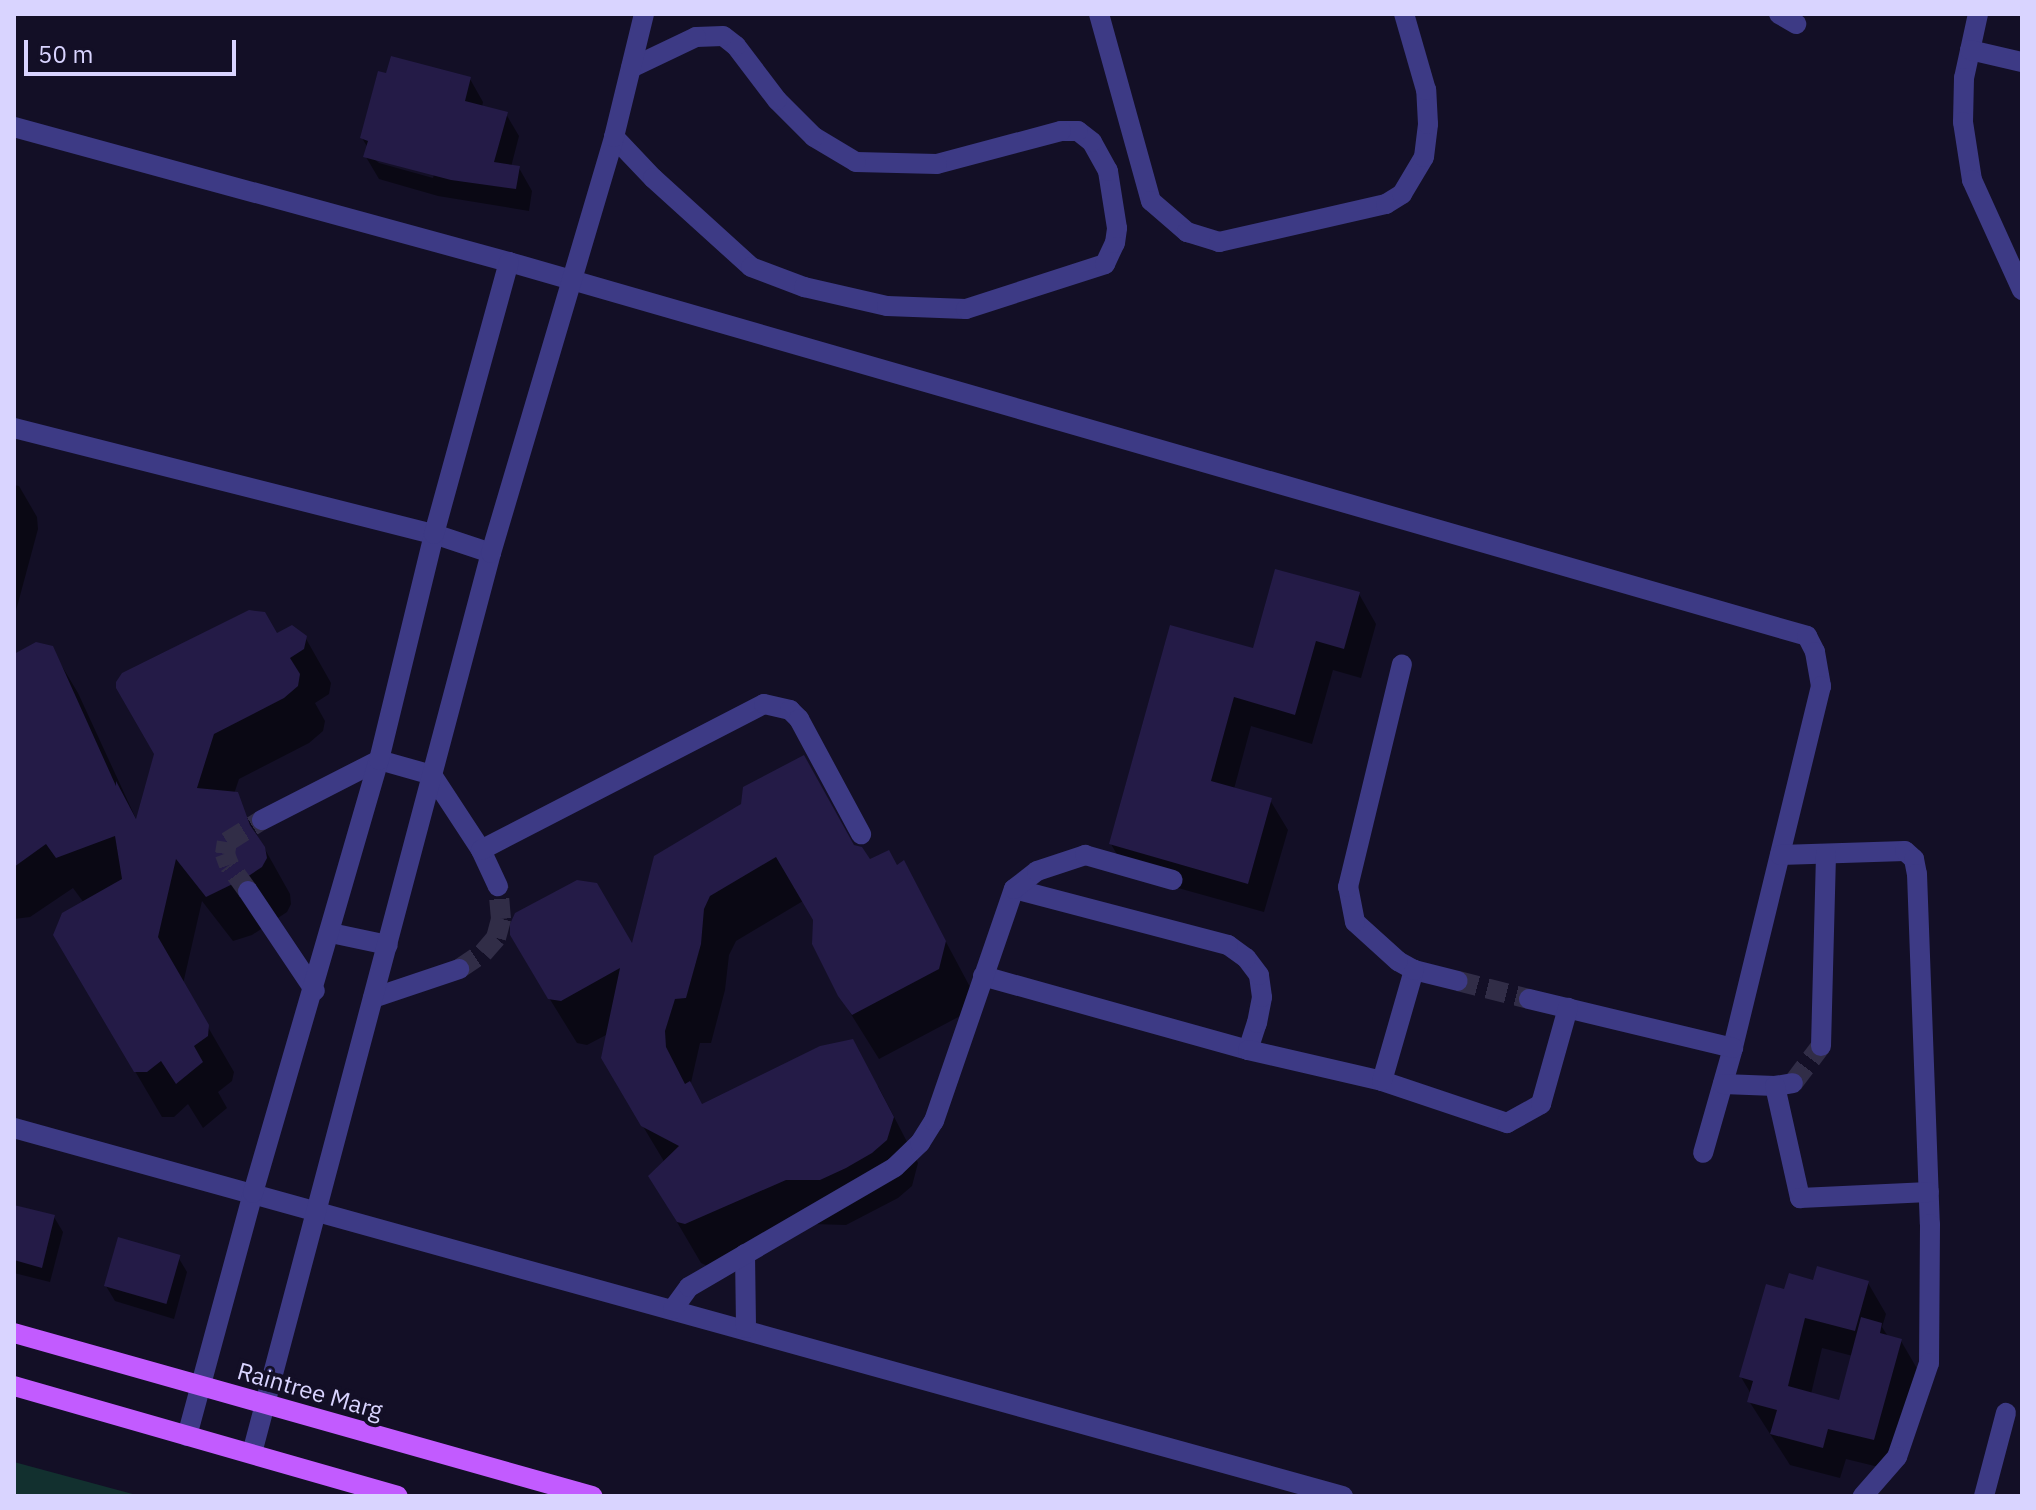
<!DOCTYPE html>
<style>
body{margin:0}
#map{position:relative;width:2036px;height:1510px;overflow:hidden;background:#130f26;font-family:"IBM Plex Sans",sans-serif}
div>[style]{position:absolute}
.green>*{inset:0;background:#12302f}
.shadow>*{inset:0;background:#0007}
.building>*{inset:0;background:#241b47;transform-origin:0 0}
.minor-tunnel>*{height:20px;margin-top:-10px;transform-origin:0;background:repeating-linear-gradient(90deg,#312d47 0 20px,transparent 0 30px)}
.minor>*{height:20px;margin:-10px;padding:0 10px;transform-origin:10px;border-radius:10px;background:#3d3a85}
.major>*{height:20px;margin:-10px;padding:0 10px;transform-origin:10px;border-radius:10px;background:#c25bff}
span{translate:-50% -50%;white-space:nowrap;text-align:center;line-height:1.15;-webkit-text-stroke:8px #130f26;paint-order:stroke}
.street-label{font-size:24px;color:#d9d4ff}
.frame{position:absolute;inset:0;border:16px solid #d9d4ff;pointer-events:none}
.scale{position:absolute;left:24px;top:40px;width:212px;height:36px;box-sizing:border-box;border:4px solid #d9d4ff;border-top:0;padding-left:10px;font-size:24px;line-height:28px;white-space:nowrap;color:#d9d4ff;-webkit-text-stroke:6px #130f26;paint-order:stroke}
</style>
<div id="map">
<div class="green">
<div style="clip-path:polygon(14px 1462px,140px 1496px,14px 1496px)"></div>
</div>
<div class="shadow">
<div style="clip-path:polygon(evenodd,470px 79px,483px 102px,482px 107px,506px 114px,519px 136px,511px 167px,519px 168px,532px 191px,529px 211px,438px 196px,379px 179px,366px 157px,368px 148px,362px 138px,470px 79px,373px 158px,434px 174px,433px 178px,379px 163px,373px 158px)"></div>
<div style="clip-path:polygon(14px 485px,19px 486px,37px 517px,38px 529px,14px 618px)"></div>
<div style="clip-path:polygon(1359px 594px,1376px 624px,1361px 678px,1333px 670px,1312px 744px,1251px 726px,1234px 789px,1270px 800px,1288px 830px,1264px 912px,1128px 874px,1111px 844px,1254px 651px)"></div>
<div style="clip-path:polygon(277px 636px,305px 637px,331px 683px,329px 694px,315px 703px,325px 721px,323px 731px,309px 743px,239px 779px,234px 794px,290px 894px,291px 904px,287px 912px,252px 935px,233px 941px,202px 901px,183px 984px,234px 1072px,232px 1081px,218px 1092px,227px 1108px,203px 1128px,188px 1104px,174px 1117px,162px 1117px,55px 935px,84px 903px,73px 888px,30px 917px,14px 919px,14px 656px,51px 648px,78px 693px,137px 821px)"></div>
<div style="clip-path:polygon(853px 847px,869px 862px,897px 867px,904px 863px,970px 987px,964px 1014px,879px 1059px,839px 995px,815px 921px,803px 901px,736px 941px,729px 955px,725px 990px,711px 1043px,700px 1043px,690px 1087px,702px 1106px,878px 1086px,918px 1163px,912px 1186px,898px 1198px,846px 1225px,813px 1224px,712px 1268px,701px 1263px,650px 1176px,665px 1163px,629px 1103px,608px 1034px,587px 1045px,577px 1043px,538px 980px,632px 948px,656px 858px)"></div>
<div style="clip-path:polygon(14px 1205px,54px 1217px,63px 1232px,50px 1282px,14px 1273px)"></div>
<div style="clip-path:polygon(178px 1257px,187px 1272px,174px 1319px,115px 1301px,106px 1286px)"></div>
<div style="clip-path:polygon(evenodd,1814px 1283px,1868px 1283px,1886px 1314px,1882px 1327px,1889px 1338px,1901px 1341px,1919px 1372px,1891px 1470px,1846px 1459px,1840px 1478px,1790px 1465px,1749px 1401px,1751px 1394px,1741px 1377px,1786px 1291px,1814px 1283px,1822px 1348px,1853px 1356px,1841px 1402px,1811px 1394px,1822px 1348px)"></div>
</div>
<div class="building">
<div style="clip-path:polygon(391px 56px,471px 77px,465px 101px,508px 112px,494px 162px,520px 166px,516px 189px,451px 180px,363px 157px,368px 141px,360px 138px,378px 71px,386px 73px)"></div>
<div style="clip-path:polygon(1275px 569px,1360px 592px,1344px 649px,1316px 641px,1295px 715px,1234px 697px,1211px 781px,1272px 798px,1248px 884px,1109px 844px,1170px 625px,1253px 648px)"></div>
<div style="clip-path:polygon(249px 610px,265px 612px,277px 633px,292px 625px,307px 636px,304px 649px,290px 658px,300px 674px,298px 686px,284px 698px,214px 734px,197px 788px,238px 792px,250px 825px,265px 847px,267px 858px,262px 867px,247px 877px,206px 897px,176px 859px,158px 937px,209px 1025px,208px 1036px,194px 1046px,203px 1062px,176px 1084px,161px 1061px,147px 1072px,134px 1072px,53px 935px,62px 913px,122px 879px,115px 836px,56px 858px,46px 844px,14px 867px,14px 654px,36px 642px,53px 646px,116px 786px,116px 781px,136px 819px,154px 754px,116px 688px,116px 682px,122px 673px)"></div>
<div style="clip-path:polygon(804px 755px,854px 845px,862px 847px,870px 859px,889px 850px,897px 865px,904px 860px,946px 941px,939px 969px,852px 1015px,838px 996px,812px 944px,813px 920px,776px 857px,710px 896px,704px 909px,701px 944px,686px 998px,675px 999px,665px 1031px,666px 1047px,685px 1084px,690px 1081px,702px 1104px,820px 1046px,853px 1039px,894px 1117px,887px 1140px,872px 1153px,846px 1168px,820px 1180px,786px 1180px,685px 1224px,677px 1222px,648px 1176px,679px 1146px,641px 1126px,601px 1058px,620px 968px,561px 1001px,548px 999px,510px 935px,510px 924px,515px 913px,577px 880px,597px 883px,632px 943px,654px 856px,741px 804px,743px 787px)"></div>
<div style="clip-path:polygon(14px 1205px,55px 1215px,42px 1268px,14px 1260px)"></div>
<div style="left:118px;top:1237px;width:65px;height:51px;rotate:16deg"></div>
<div style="clip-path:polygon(1817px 1266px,1869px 1281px,1855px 1331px,1805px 1318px,1788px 1386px,1839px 1400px,1861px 1317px,1882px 1323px,1880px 1333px,1902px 1339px,1874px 1440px,1828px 1429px,1823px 1448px,1770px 1434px,1777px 1410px,1747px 1402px,1753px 1381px,1739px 1377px,1766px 1284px,1784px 1289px,1789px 1273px,1813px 1280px)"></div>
</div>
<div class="minor-tunnel">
<div style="left:248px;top:891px;width:32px;rotate:-126deg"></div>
<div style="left:229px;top:865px;width:12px;rotate:-110deg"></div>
<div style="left:225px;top:854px;width:12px;rotate:-81deg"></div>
<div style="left:227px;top:842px;width:41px;rotate:-32.2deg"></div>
<div style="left:459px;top:969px;width:29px;rotate:-34deg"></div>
<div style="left:483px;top:953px;width:20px;rotate:-49deg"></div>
<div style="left:496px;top:938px;width:20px;rotate:-75deg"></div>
<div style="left:501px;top:919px;width:33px;rotate:-95deg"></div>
<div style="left:1458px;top:981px;width:73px;rotate:14.2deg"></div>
<div style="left:1793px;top:1083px;width:46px;rotate:-52.9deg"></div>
</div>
<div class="minor">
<div style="left:1099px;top:14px;width:194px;rotate:74.5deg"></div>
<div style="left:1151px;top:201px;width:48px;rotate:40.7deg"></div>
<div style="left:1187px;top:232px;width:34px;rotate:17deg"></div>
<div style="left:1219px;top:242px;width:171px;rotate:-12.8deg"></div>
<div style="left:1386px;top:204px;width:19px;rotate:-32deg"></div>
<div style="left:1402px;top:194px;width:43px;rotate:-59.3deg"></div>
<div style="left:1424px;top:157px;width:33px;rotate:-83deg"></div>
<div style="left:1428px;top:124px;width:34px;rotate:-93deg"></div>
<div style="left:1426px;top:90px;width:79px;rotate:-106.1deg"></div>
<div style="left:1779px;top:14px;width:20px;rotate:30deg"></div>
<div style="left:1978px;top:14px;width:66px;rotate:102.3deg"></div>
<div style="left:1964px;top:78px;width:44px;rotate:91.3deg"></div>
<div style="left:1963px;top:122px;width:59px;rotate:81.2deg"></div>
<div style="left:1972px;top:180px;width:121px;rotate:65.6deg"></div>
<div style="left:1970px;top:50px;width:53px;rotate:13deg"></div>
<div style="left:14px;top:127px;width:513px;rotate:15.26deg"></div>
<div style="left:509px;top:262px;width:1351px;rotate:16.07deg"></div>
<div style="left:1807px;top:636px;width:18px;rotate:63deg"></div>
<div style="left:1815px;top:652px;width:35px;rotate:80deg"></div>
<div style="left:1821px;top:686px;width:373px;rotate:103.7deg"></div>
<div style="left:1733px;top:1048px;width:109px;rotate:105.9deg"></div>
<div style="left:614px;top:137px;width:57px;rotate:46.4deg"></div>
<div style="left:653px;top:178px;width:132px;rotate:42.2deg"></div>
<div style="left:751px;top:267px;width:57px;rotate:20.7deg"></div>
<div style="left:804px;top:287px;width:85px;rotate:12.9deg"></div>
<div style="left:887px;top:306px;width:79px;rotate:2.2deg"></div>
<div style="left:966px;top:309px;width:146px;rotate:-17.9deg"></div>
<div style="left:1105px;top:264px;width:23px;rotate:-65deg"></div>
<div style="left:1115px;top:243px;width:15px;rotate:-82deg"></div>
<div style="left:1117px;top:228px;width:58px;rotate:-99deg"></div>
<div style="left:1108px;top:171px;width:33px;rotate:-119deg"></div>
<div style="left:1092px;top:142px;width:18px;rotate:-142deg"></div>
<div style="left:1078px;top:131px;width:17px;rotate:180deg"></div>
<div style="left:1061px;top:131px;width:128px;rotate:165.1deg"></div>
<div style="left:937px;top:164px;width:81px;rotate:-178.6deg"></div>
<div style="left:856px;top:162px;width:49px;rotate:-149.2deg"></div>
<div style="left:814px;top:137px;width:52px;rotate:-135deg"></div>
<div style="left:777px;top:100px;width:68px;rotate:-127.2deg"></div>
<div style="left:736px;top:46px;width:16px;rotate:-142deg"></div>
<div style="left:723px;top:36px;width:27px;rotate:178deg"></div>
<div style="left:696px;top:37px;width:72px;rotate:154.5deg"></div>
<div style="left:14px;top:428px;width:433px;rotate:14.2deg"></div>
<div style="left:434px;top:534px;width:60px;rotate:18.4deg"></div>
<div style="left:262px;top:820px;width:131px;rotate:-27.1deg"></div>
<div style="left:379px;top:760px;width:55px;rotate:15.8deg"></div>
<div style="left:432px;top:775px;width:90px;rotate:56.8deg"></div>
<div style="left:481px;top:850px;width:40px;rotate:65deg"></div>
<div style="left:481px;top:850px;width:318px;rotate:-27.3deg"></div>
<div style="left:764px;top:704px;width:27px;rotate:13deg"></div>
<div style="left:790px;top:710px;width:13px;rotate:45deg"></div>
<div style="left:799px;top:719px;width:131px;rotate:61.7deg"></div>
<div style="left:1780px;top:855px;width:125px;rotate:-1.8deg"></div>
<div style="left:1905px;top:851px;width:12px;rotate:42deg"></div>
<div style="left:1914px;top:859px;width:15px;rotate:79deg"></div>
<div style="left:1917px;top:874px;width:350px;rotate:87.9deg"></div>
<div style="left:1930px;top:1224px;width:139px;rotate:90.4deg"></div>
<div style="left:1929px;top:1363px;width:99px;rotate:108.8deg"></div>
<div style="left:1897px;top:1457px;width:52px;rotate:131.1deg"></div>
<div style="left:248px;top:891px;width:120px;rotate:56.2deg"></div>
<div style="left:331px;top:933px;width:58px;rotate:11.9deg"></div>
<div style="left:1414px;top:970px;width:45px;rotate:14deg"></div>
<div style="left:983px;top:976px;width:275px;rotate:15.6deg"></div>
<div style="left:1248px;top:1050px;width:28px;rotate:-72deg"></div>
<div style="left:1257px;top:1023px;width:26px;rotate:-79deg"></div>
<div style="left:1262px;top:997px;width:22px;rotate:-98deg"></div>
<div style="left:1259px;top:975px;width:21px;rotate:-127deg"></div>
<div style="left:1246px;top:958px;width:22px;rotate:-144deg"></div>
<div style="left:1228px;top:945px;width:221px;rotate:-165.3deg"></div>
<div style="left:373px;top:998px;width:91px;rotate:-18.6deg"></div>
<div style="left:1529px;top:999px;width:210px;rotate:13.5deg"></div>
<div style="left:1821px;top:1046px;width:192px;rotate:-88.5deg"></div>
<div style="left:1248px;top:1050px;width:138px;rotate:13deg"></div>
<div style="left:1382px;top:1081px;width:132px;rotate:18.6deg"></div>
<div style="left:1507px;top:1123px;width:39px;rotate:-29deg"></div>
<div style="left:1541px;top:1104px;width:100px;rotate:-74.3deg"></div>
<div style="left:1382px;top:1081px;width:116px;rotate:-73.9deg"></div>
<div style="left:1414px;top:970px;width:18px;rotate:-151deg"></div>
<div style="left:1398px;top:961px;width:58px;rotate:-137.8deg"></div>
<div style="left:1355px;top:922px;width:36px;rotate:-101deg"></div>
<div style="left:1348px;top:887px;width:229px;rotate:-76.4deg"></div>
<div style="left:1723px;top:1084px;width:52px;rotate:2.2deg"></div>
<div style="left:1775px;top:1086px;width:18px;rotate:-9deg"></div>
<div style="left:1775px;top:1086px;width:115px;rotate:77.4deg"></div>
<div style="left:1800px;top:1198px;width:129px;rotate:-2.7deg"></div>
<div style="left:14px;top:1128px;width:1379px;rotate:15.48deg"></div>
<div style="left:745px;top:1254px;width:74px;rotate:89.2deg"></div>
<div style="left:673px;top:1309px;width:27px;rotate:-54deg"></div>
<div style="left:689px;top:1287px;width:238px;rotate:-30.2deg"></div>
<div style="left:895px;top:1167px;width:35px;rotate:-44deg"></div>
<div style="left:920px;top:1143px;width:26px;rotate:-58deg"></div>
<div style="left:934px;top:1121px;width:245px;rotate:-71deg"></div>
<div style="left:1014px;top:889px;width:29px;rotate:-38deg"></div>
<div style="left:1037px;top:871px;width:51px;rotate:-18.4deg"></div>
<div style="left:1085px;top:855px;width:91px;rotate:15.9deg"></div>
<div style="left:187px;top:1436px;width:252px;rotate:-74.8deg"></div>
<div style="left:253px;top:1193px;width:451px;rotate:-73.8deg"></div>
<div style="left:379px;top:760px;width:233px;rotate:-76.3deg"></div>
<div style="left:434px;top:534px;width:282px;rotate:-74.6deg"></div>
<div style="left:252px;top:1453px;width:931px;rotate:-75.13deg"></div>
<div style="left:491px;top:553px;width:434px;rotate:-73.5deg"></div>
<div style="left:614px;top:137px;width:127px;rotate:-76.3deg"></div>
<div style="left:1984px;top:1496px;width:86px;rotate:-75.2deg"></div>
</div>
<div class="major">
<div style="left:14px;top:1333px;width:601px;rotate:15.75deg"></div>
<div style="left:14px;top:1386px;width:399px;rotate:16deg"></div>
</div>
<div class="street-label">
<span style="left:310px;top:1391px;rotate:16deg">Raintree Marg</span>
</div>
<div class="frame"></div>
<div class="scale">50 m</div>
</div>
